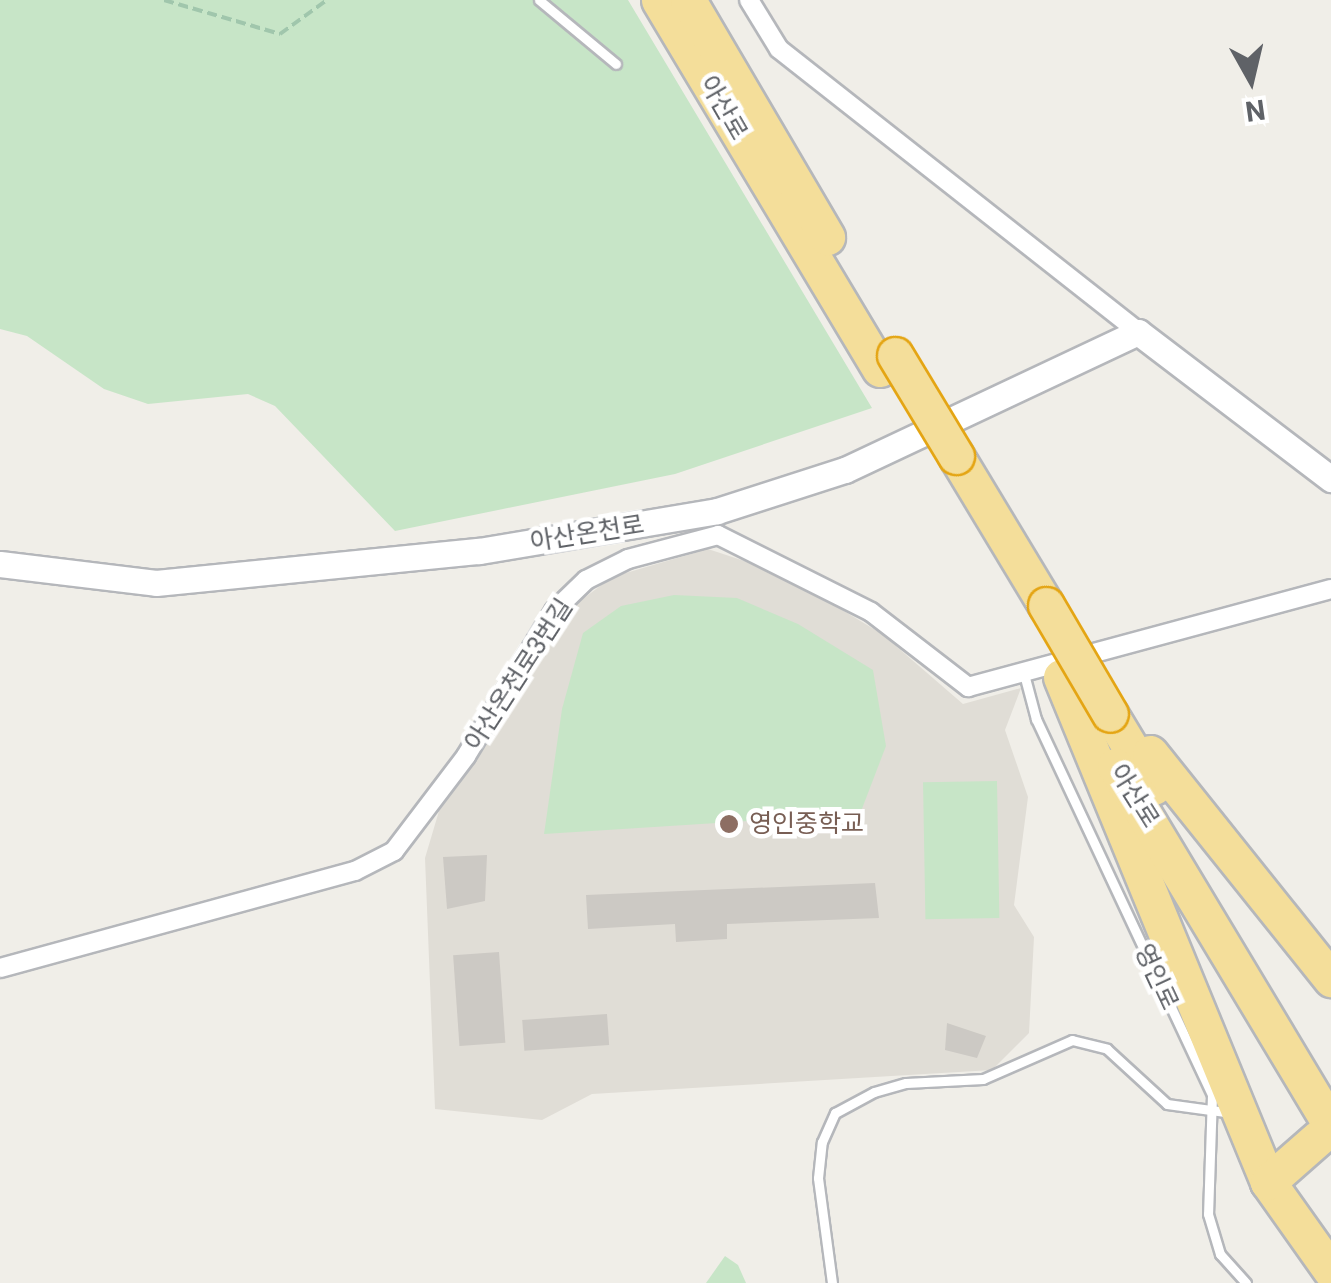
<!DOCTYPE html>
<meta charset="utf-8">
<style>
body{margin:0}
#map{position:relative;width:1331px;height:1283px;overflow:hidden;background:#f0eee8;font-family:Roboto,"Noto Sans KR",sans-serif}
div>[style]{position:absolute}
.education>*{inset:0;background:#e0ddd6}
.green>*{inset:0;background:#c7e5c7;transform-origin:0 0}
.building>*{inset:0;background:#ccc9c4;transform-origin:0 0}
.path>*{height:4px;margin-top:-2px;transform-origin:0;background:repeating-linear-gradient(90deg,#a0c6ac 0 10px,transparent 0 15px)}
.roads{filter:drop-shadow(2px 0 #b5b7bb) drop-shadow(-2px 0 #b5b7bb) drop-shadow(0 2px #b5b7bb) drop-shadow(0 -2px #b5b7bb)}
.lane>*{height:9px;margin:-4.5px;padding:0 4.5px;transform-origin:4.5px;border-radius:4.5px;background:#fff}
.street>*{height:18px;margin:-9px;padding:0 9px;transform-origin:9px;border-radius:9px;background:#fff}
.secondary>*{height:25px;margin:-12.5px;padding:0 12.5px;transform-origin:12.5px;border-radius:12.5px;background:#fff}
.highway>*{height:35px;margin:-17.5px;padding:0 17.5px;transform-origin:17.5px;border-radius:17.5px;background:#f4de9a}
.bridges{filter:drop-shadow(2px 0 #e4a514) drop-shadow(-2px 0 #e4a514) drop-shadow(0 2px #e4a514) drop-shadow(0 -2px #e4a514)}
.highway-bridge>*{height:35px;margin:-17.5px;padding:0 17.5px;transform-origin:17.5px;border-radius:17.5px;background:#f4de9a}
.dots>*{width:28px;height:28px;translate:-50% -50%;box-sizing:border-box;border:5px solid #fff;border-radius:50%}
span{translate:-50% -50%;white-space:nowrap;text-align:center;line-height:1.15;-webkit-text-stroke:9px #fff;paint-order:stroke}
.street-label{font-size:25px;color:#5f6267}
.education-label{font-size:25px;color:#785e54}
.left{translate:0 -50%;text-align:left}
.north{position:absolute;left:1201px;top:30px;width:100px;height:100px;-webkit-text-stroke:8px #fff;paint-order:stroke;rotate:172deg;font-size:28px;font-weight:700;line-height:40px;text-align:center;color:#5f6267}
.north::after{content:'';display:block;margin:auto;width:35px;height:45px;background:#5f6267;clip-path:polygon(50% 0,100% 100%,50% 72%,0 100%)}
</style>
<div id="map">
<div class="education">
<div style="clip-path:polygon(708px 549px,781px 573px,882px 634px,963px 704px,1021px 688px,1005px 730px,1028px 797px,1014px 905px,1034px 937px,1029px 1033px,992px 1070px,592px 1094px,542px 1120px,435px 1109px,425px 858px,439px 811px,503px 722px,559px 617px,612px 577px)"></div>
</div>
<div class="green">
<div style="clip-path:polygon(0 0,628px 0,872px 408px,675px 474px,395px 531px,275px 406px,248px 394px,148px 404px,104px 389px,27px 336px,0 329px)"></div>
<div style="clip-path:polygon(674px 595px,737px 598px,798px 624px,873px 670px,886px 746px,860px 814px,544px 834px,562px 709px,583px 633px,621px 606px)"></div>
<div style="left:997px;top:781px;width:137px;height:74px;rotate:89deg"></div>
<div style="clip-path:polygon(725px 1256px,738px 1265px,746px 1283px,706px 1283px)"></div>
</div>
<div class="building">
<div style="clip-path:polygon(487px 855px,485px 901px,447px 909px,443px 857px)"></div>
<div style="clip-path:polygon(875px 883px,879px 918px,727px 924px,727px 939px,676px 942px,675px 924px,588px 929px,586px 895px)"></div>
<div style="left:499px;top:952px;width:91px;height:46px;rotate:86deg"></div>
<div style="left:607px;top:1014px;width:31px;height:85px;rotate:86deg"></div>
<div style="clip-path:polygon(947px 1023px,986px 1036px,977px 1058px,945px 1050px)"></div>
</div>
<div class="path">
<div style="left:164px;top:0;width:121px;rotate:16.3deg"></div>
<div style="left:280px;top:34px;width:58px;rotate:-35.9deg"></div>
</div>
<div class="roads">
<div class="lane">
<div style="left:539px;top:0;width:100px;rotate:39.7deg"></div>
<div style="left:1024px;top:674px;width:47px;rotate:75.1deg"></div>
<div style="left:1036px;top:719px;width:415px;rotate:64.9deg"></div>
<div style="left:1212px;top:1095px;width:119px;rotate:91.9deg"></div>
<div style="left:1208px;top:1214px;width:42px;rotate:73.3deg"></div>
<div style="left:1220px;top:1254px;width:39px;rotate:48deg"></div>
<div style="left:832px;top:1283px;width:106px;rotate:-97.6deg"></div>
<div style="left:818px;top:1178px;width:36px;rotate:-84deg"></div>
<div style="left:822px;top:1142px;width:32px;rotate:-66deg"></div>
<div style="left:835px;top:1113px;width:44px;rotate:-28.3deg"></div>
<div style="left:874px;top:1092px;width:33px;rotate:-16deg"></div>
<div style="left:906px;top:1083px;width:77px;rotate:-3deg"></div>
<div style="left:983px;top:1079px;width:97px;rotate:-23.7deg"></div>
<div style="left:1072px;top:1040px;width:36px;rotate:14deg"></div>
<div style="left:1107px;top:1049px;width:81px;rotate:42.5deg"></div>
<div style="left:1167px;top:1104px;width:66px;rotate:7.9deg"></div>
</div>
<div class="street">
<div style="left:749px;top:0;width:57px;rotate:58.5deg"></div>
<div style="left:779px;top:49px;width:457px;rotate:38.2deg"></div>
<div style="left:0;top:968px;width:368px;rotate:-15.3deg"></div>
<div style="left:355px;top:871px;width:44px;rotate:-27.1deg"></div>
<div style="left:394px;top:851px;width:119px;rotate:-52.8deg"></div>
<div style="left:466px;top:756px;width:170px;rotate:-58.7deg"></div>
<div style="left:554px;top:611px;width:45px;rotate:-44.1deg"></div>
<div style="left:586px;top:580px;width:47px;rotate:-26.6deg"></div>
<div style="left:628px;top:559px;width:93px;rotate:-14.9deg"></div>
<div style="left:718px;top:535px;width:171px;rotate:26.7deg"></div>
<div style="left:871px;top:612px;width:123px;rotate:37.7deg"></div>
<div style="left:968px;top:687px;width:376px;rotate:-15.1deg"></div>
</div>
<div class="secondary">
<div style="left:0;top:564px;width:157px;rotate:6.9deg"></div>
<div style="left:156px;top:583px;width:325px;rotate:-5.7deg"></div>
<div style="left:479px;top:551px;width:241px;rotate:-9.5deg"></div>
<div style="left:717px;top:511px;width:134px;rotate:-17.8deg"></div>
<div style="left:845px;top:470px;width:324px;rotate:-25.2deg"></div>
<div style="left:1138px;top:332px;width:243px;rotate:37.3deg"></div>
</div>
<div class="highway">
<div style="left:659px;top:0;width:430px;rotate:59.1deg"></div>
<div style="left:688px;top:0;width:275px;rotate:59.6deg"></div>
<div style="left:956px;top:456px;width:174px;rotate:58.9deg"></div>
<div style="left:1061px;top:677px;width:546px;rotate:67.71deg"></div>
<div style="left:1268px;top:1182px;width:109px;rotate:54.7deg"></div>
<div style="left:1110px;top:714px;width:85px;rotate:58.9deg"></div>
<div style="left:1150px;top:753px;width:290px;rotate:51.3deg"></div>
<div style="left:1115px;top:766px;width:419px;rotate:59deg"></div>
<div style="left:1268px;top:1182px;width:67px;rotate:-41.3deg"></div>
</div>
</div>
<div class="bridges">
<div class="highway-bridge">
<div style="left:895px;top:355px;width:118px;rotate:58.9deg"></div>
<div style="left:1046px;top:605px;width:126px;rotate:59.6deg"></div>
</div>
</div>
<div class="dots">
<div style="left:729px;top:824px;background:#8d6e63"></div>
</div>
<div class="street-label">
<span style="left:723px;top:108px;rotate:60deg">아산로</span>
<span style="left:587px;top:534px;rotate:-9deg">아산온천로</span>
<span style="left:519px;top:675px;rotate:-57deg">아산온천로3번길</span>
<span style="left:1134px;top:796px;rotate:58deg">아산로</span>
<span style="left:1156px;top:977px;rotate:65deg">영인로</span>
</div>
<div class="education-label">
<span class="left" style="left:749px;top:824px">영인중학교</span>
</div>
<div class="north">N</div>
</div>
